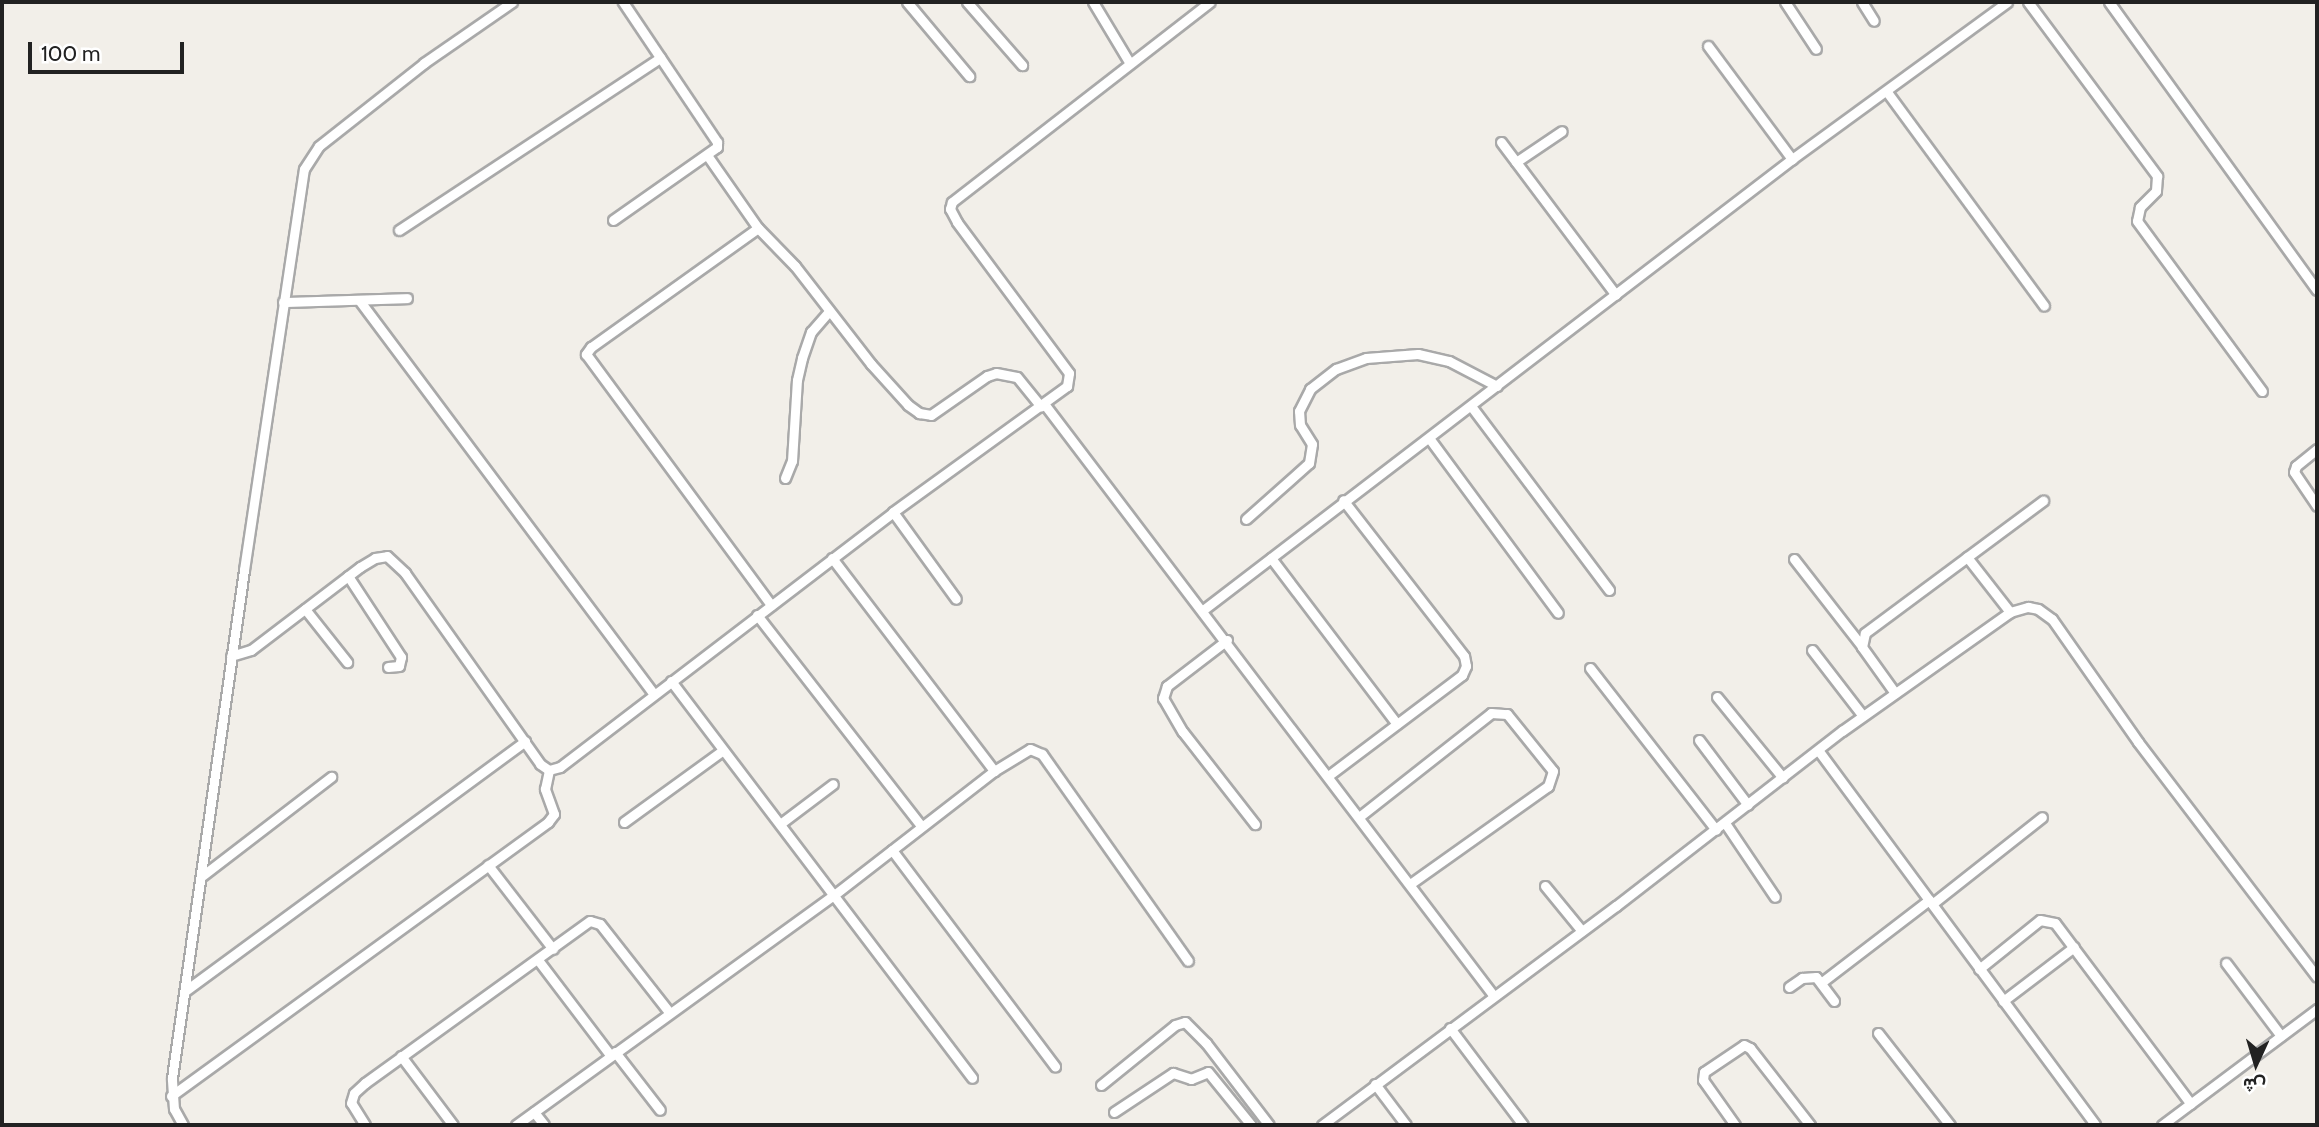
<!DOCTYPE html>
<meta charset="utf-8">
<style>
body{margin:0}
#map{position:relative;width:2319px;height:1127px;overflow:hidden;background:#f2efe9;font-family:Cabin,Vazirmatn,sans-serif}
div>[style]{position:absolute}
.roads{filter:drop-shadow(2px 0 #a9a9a9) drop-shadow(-2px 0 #a9a9a9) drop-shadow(0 2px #a9a9a9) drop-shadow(0 -2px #a9a9a9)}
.street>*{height:9px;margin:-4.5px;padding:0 4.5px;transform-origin:4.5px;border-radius:4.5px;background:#fff}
span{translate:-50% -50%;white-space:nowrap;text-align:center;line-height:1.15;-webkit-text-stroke:5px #fff;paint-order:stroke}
.frame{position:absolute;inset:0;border:4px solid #222;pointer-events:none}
.north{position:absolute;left:2221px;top:1029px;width:70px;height:70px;-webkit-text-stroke:5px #fff;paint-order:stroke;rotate:184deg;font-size:19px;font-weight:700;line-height:28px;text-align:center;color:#222}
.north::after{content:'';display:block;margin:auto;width:24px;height:32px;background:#222;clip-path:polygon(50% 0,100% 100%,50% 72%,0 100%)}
.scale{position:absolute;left:28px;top:42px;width:156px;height:32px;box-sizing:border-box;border:4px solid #222;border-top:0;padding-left:9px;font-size:21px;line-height:24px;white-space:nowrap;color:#222;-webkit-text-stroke:5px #fff;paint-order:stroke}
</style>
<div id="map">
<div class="roads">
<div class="street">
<div style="left:907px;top:2px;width:97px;rotate:50deg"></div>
<div style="left:967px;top:2px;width:84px;rotate:48.9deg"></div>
<div style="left:1093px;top:2px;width:70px;rotate:59deg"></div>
<div style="left:1785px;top:2px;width:56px;rotate:56.6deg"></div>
<div style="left:1862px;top:2px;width:22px;rotate:58deg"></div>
<div style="left:2028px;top:2px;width:217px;rotate:53.4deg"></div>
<div style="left:2157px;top:176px;width:15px;rotate:94deg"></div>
<div style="left:2156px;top:191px;width:23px;rotate:135deg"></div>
<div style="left:2140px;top:207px;width:14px;rotate:102deg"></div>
<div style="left:2137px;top:221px;width:211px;rotate:53.7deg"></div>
<div style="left:2109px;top:2px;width:355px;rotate:54.2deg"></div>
<div style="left:1708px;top:46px;width:141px;rotate:53.4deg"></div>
<div style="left:1887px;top:92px;width:265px;rotate:53.7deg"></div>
<div style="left:1501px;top:142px;width:191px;rotate:53.1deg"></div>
<div style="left:707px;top:155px;width:89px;rotate:55.1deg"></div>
<div style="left:758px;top:228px;width:53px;rotate:45.8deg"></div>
<div style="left:795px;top:266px;width:124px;rotate:52.2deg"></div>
<div style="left:871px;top:364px;width:55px;rotate:47.9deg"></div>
<div style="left:908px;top:405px;width:14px;rotate:36deg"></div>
<div style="left:919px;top:413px;width:12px;rotate:9deg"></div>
<div style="left:931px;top:415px;width:68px;rotate:-34.9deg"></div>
<div style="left:987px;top:376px;width:9px;rotate:-18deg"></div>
<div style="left:996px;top:373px;width:21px;rotate:11deg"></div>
<div style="left:1017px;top:377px;width:38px;rotate:51deg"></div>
<div style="left:1516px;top:162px;width:55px;rotate:-34deg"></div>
<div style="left:613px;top:220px;width:127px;rotate:-35.1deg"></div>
<div style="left:717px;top:147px;width:5px;rotate:-90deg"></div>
<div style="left:717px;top:142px;width:169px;rotate:-123.9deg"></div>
<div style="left:758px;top:228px;width:205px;rotate:144.5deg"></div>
<div style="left:591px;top:347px;width:9px;rotate:126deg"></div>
<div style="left:586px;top:354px;width:312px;rotate:53.6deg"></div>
<div style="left:399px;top:230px;width:313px;rotate:-33.4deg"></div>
<div style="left:359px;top:300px;width:492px;rotate:53.2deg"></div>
<div style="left:283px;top:302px;width:124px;rotate:-1.8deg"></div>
<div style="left:1045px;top:405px;width:741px;rotate:52.79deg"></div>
<div style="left:1471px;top:406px;width:230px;rotate:53.1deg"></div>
<div style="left:1429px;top:438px;width:217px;rotate:53.6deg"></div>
<div style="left:2317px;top:449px;width:27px;rotate:141deg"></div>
<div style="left:2296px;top:466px;width:6px;rotate:108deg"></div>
<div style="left:2294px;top:472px;width:41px;rotate:55.9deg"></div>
<div style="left:785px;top:478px;width:18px;rotate:-68deg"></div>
<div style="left:792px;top:461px;width:81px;rotate:-86.5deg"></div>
<div style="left:797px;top:380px;width:23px;rotate:-77deg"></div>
<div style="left:802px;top:358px;width:28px;rotate:-71deg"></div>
<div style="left:811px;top:332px;width:28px;rotate:-49deg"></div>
<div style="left:893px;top:512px;width:107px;rotate:54.1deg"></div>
<div style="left:1246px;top:519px;width:84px;rotate:-41.6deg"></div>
<div style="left:1309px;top:463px;width:19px;rotate:-81deg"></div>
<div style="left:1312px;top:444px;width:22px;rotate:-122deg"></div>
<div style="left:1300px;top:425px;width:14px;rotate:-94deg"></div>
<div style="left:1299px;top:411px;width:25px;rotate:-63deg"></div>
<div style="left:1310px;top:389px;width:33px;rotate:-38deg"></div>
<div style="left:1336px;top:369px;width:32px;rotate:-20deg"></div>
<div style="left:1366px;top:358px;width:52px;rotate:-4.4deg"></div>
<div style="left:1418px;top:354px;width:32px;rotate:13deg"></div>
<div style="left:1449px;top:361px;width:54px;rotate:27.5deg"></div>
<div style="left:1967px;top:557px;width:70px;rotate:52deg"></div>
<div style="left:832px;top:558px;width:268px;rotate:52.7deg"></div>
<div style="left:1271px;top:558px;width:208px;rotate:52.8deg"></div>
<div style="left:1794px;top:559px;width:109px;rotate:52.1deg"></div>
<div style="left:348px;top:576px;width:97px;rotate:56.8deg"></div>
<div style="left:401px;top:657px;width:9px;rotate:103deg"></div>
<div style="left:399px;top:666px;width:11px;rotate:175deg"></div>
<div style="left:305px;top:609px;width:68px;rotate:51.6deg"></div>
<div style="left:1203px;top:610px;width:742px;rotate:-37.44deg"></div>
<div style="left:1792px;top:159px;width:266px;rotate:-36.1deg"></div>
<div style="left:757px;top:615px;width:267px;rotate:52.1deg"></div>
<div style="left:1227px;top:640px;width:76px;rotate:142.5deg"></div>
<div style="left:1167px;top:686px;width:13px;rotate:108deg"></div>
<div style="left:1163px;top:698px;width:39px;rotate:60deg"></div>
<div style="left:1183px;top:732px;width:117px;rotate:52deg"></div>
<div style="left:1812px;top:650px;width:83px;rotate:52.3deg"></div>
<div style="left:231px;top:656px;width:21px;rotate:-17deg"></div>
<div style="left:251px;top:650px;width:137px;rotate:-37.3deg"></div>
<div style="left:360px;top:567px;width:17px;rotate:-31deg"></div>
<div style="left:375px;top:558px;width:12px;rotate:-9deg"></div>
<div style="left:387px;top:556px;width:25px;rotate:43deg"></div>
<div style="left:405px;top:573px;width:234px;rotate:54.7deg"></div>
<div style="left:540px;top:764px;width:11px;rotate:34deg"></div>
<div style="left:549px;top:770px;width:11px;rotate:-15deg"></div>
<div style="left:560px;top:767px;width:419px;rotate:-37.4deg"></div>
<div style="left:893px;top:512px;width:215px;rotate:-35.9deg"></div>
<div style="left:1067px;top:386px;width:13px;rotate:-81deg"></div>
<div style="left:1069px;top:373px;width:188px;rotate:-126.6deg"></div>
<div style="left:957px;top:222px;width:15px;rotate:-118deg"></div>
<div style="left:950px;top:209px;width:7px;rotate:-74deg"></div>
<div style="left:952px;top:202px;width:326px;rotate:-37.8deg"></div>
<div style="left:1590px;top:668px;width:205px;rotate:52.1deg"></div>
<div style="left:671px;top:681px;width:498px;rotate:52.8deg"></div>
<div style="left:1895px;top:693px;width:57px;rotate:-125.7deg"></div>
<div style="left:1862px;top:647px;width:14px;rotate:-78deg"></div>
<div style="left:1865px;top:633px;width:222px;rotate:-36.6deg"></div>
<div style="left:1717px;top:697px;width:104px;rotate:50.8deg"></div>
<div style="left:1699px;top:740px;width:81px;rotate:53deg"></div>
<div style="left:1818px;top:750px;width:466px;rotate:53.5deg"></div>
<div style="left:1328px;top:776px;width:168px;rotate:-37deg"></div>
<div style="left:1462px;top:675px;width:10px;rotate:-66deg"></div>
<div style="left:1466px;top:666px;width:10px;rotate:-101deg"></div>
<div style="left:1464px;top:656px;width:197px;rotate:-127.8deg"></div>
<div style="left:1359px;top:817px;width:168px;rotate:-38.2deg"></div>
<div style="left:1491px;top:713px;width:16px;rotate:4deg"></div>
<div style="left:1507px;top:714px;width:73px;rotate:51.1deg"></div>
<div style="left:1553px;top:771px;width:16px;rotate:108deg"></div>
<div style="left:1548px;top:786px;width:169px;rotate:144.6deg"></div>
<div style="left:624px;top:822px;width:122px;rotate:-36deg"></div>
<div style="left:1725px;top:823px;width:89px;rotate:56deg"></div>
<div style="left:780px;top:824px;width:66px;rotate:-37deg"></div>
<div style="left:892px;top:850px;width:271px;rotate:53deg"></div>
<div style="left:488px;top:865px;width:106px;rotate:52.3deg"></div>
<div style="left:202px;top:876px;width:163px;rotate:-37.5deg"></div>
<div style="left:1545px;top:886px;width:58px;rotate:50.6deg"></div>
<div style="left:1932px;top:904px;width:140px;rotate:-38.3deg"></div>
<div style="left:538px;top:960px;width:119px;rotate:52.8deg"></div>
<div style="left:2226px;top:963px;width:91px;rotate:53deg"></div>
<div style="left:1979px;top:969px;width:78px;rotate:-38.8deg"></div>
<div style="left:2040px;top:920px;width:15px;rotate:11deg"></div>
<div style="left:2055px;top:923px;width:226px;rotate:53.1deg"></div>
<div style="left:1822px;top:982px;width:135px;rotate:-37.5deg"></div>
<div style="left:1789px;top:987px;width:16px;rotate:-35deg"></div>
<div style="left:1802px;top:978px;width:14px;rotate:-4deg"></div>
<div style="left:1816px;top:977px;width:30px;rotate:53deg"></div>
<div style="left:185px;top:991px;width:422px;rotate:-36.3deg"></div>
<div style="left:2003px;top:1001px;width:89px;rotate:-37.3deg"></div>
<div style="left:1450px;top:1028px;width:121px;rotate:53deg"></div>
<div style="left:1878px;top:1033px;width:117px;rotate:52deg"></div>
<div style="left:615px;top:1052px;width:73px;rotate:52.2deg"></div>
<div style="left:401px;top:1056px;width:86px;rotate:53deg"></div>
<div style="left:1375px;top:1084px;width:51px;rotate:52.9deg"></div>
<div style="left:1101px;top:1085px;width:95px;rotate:-39deg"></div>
<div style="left:1175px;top:1025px;width:10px;rotate:-17deg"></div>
<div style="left:1185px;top:1022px;width:30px;rotate:45deg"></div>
<div style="left:1206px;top:1043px;width:103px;rotate:52.5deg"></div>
<div style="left:171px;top:1096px;width:466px;rotate:-36deg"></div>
<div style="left:548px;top:822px;width:10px;rotate:-53deg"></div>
<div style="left:554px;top:814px;width:27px;rotate:-110deg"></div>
<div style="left:545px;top:789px;width:19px;rotate:-78deg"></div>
<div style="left:534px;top:1112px;width:16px;rotate:52deg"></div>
<div style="left:1114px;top:1112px;width:71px;rotate:-33.5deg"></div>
<div style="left:1173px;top:1073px;width:19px;rotate:18deg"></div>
<div style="left:1191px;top:1079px;width:18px;rotate:-22deg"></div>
<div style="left:1208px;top:1072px;width:68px;rotate:50.9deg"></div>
<div style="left:183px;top:1125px;width:18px;rotate:-119deg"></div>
<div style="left:174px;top:1109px;width:31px;rotate:-94deg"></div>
<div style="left:172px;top:1078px;width:513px;rotate:-81.93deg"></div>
<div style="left:244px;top:570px;width:405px;rotate:-81.5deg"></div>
<div style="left:304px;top:169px;width:27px;rotate:-57deg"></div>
<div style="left:319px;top:146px;width:134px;rotate:-38.3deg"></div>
<div style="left:424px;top:63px;width:107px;rotate:-34.7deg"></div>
<div style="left:365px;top:1125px;width:26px;rotate:-122deg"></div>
<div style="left:351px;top:1103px;width:10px;rotate:-73deg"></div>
<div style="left:354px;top:1093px;width:15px;rotate:-42deg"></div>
<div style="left:365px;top:1083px;width:277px;rotate:-35.8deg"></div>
<div style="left:590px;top:921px;width:10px;rotate:17deg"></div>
<div style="left:600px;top:924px;width:112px;rotate:51.9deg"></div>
<div style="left:516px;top:1125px;width:392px;rotate:-35.9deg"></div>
<div style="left:834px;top:895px;width:202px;rotate:-37.8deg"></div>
<div style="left:994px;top:771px;width:42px;rotate:-31.4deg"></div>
<div style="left:1030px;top:749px;width:13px;rotate:23deg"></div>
<div style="left:1042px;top:754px;width:253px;rotate:54.8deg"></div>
<div style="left:1322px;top:1125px;width:367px;rotate:-36.7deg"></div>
<div style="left:1616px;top:906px;width:286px;rotate:-37.8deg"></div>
<div style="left:1842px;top:731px;width:206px;rotate:-35.3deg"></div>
<div style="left:2010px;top:612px;width:19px;rotate:-16deg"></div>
<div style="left:2028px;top:607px;width:10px;rotate:11deg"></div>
<div style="left:2038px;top:609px;width:17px;rotate:36deg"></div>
<div style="left:2052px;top:619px;width:150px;rotate:55deg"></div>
<div style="left:2138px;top:742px;width:295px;rotate:52.7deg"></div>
<div style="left:1735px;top:1125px;width:55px;rotate:-125.4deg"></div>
<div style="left:1703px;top:1080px;width:8px;rotate:-83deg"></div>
<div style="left:1704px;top:1072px;width:48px;rotate:-34deg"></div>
<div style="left:1744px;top:1045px;width:7px;rotate:27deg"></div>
<div style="left:1750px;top:1048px;width:98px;rotate:52.1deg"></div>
<div style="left:2162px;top:1125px;width:194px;rotate:-36.8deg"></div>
</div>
</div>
<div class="frame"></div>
<div class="north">ش</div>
<div class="scale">100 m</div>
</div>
